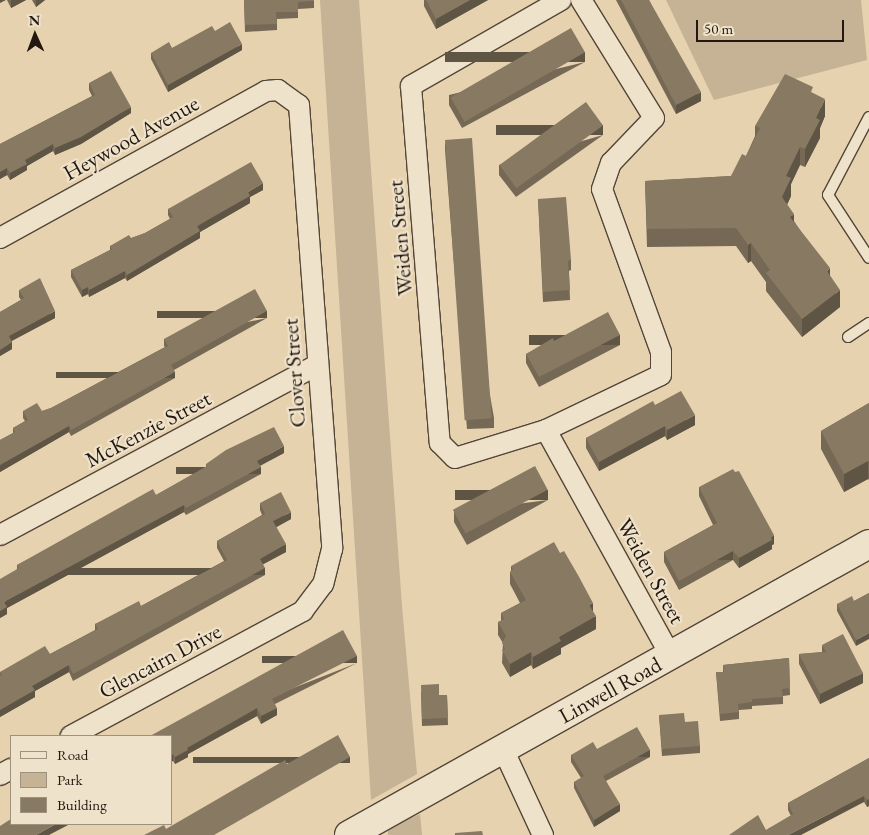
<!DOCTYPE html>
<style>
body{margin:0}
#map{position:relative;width:869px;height:835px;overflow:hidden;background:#e7d2af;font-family:"EB Garamond",serif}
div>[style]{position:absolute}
.green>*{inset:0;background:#c6b294}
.roads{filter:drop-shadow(1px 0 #534638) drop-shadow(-1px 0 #534638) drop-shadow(0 1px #534638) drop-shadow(0 -1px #534638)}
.lane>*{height:10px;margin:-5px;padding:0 5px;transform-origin:5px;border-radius:5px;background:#efe2cb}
.street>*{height:20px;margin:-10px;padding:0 10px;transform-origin:10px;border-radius:10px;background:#efe2cb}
.secondary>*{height:28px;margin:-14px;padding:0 14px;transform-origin:14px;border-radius:14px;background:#efe2cb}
.wall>*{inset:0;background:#756855}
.shaded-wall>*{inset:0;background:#5f5545;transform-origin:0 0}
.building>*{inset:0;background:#887963;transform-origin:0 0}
span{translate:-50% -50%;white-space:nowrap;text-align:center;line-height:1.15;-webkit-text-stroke:4.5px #efe2cb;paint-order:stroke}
.street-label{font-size:22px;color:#221810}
.legend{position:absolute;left:10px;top:735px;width:162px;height:90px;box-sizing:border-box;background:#efe2cb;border:1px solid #9d9180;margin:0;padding:6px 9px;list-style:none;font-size:15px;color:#221810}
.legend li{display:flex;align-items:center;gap:10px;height:25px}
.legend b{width:25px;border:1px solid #9d9180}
.north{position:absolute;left:10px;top:10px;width:50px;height:50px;-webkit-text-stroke:4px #efe2cb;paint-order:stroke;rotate:358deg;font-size:14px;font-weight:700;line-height:20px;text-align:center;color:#221810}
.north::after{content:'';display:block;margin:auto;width:18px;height:22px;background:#221810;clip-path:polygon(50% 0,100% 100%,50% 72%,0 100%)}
.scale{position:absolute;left:696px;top:20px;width:148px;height:22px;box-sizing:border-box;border:2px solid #221810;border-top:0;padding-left:6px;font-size:15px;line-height:18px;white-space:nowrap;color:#221810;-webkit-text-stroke:4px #efe2cb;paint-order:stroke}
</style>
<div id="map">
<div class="green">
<div style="clip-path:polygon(320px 0,359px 0,402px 606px,417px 774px,371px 800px)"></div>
<div style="clip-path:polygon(666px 0,861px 0,867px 60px,714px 100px)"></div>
<div style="clip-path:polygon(420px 814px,422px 835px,388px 835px,388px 828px)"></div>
</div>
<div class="roads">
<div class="lane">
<div style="left:869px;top:117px;width:88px;rotate:117.7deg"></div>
<div style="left:828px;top:195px;width:75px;rotate:56.9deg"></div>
<div style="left:848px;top:337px;width:25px;rotate:-34deg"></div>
</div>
<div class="street">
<div style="left:561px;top:0;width:173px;rotate:150.2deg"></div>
<div style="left:411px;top:86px;width:358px;rotate:85.4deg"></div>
<div style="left:440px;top:443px;width:21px;rotate:45deg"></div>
<div style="left:455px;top:458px;width:95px;rotate:-17.1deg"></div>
<div style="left:546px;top:430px;width:127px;rotate:-25.6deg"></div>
<div style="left:661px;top:375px;width:23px;rotate:-90deg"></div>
<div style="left:661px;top:352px;width:173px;rotate:-109.9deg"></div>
<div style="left:602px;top:189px;width:28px;rotate:-71deg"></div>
<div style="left:611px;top:163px;width:62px;rotate:-46.3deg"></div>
<div style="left:654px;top:118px;width:139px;rotate:-121.7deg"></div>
<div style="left:0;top:238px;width:304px;rotate:-28.9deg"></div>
<div style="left:266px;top:91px;width:12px;rotate:-5deg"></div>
<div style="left:278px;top:90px;width:26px;rotate:36deg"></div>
<div style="left:299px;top:105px;width:445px;rotate:85.7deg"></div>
<div style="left:332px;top:549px;width:36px;rotate:104deg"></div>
<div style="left:323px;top:584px;width:34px;rotate:127deg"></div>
<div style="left:303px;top:611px;width:264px;rotate:151.7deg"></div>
<div style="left:546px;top:430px;width:258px;rotate:61.1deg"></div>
<div style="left:0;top:535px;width:360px;rotate:-28.2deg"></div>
<div style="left:503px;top:749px;width:95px;rotate:65.1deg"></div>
<div style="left:0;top:775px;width:13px;rotate:-29deg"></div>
</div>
<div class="secondary">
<div style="left:349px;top:835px;width:596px;rotate:-29.23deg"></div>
</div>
</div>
<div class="wall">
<div style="clip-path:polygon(7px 0,26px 0,11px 8px)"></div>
<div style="clip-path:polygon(32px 0,45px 0,36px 7px)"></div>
<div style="clip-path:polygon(244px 0,314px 0,314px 8px,298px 9px,298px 18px,277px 19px,277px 30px,245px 32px)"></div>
<div style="clip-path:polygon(424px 0,488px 0,436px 29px,424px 6px)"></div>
<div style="clip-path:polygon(616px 0,649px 0,701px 101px,676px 114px)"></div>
<div style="clip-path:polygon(215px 31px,242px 50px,168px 92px,151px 59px,151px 53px,172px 48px)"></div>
<div style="clip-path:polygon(585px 62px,462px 128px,449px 105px,449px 95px)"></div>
<div style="clip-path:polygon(89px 83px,131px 113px,81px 144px,55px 155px,53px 151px,27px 166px,27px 170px,10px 180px,7px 175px,0 179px,0 144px,92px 96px,89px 90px)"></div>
<div style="clip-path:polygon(813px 93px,825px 116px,820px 128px,820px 138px,805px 167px,800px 165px,791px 184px,791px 196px,787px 205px,794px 221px,830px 276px,840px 307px,802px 337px,766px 291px,766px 282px,751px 261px,748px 263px,736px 246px,647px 247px,645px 181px,731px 176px,746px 156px,755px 136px,755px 126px)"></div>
<div style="clip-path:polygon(603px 135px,516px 197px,499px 175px,499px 165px)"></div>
<div style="clip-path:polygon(445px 140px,494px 418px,494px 428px,467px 429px,445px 150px)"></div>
<div style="clip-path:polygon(263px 190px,250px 197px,250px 203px,200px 232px,200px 238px,127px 281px,125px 278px,89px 297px,88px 294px,82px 297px,71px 277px,71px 270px,110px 250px,110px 246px,145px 233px,170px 219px,168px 215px,168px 209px)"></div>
<div style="clip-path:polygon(538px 199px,571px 260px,571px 270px,569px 271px,570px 300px,543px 302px)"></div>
<div style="clip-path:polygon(19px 290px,55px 318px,12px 341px,12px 349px,0 356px,0 312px,21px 300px,19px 297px)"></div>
<div style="clip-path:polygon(267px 318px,174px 370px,175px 378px,71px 436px,69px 432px,0 472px,0 440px,13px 433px,13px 428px,25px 421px,23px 418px,23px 411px,42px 411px,51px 408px,165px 347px,164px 346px,164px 339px)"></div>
<div style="clip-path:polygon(554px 341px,620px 345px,539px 387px,526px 363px,526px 354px)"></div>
<div style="clip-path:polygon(869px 403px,869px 480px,868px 479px,844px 492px,821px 449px,821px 431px)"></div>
<div style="clip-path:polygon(655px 405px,695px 425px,667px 440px,665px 436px,599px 471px,586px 448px,586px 438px)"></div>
<div style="clip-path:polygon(284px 453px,260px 466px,261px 474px,186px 515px,184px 512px,7px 608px,7px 614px,0 618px,17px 569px,17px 565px,156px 495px,206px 467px,206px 464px)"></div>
<div style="clip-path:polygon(699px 487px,774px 544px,772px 545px,772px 549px,739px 568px,733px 560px,679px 590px,664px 562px,664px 552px,713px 525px,699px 496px)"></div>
<div style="clip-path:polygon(548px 500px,467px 545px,454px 522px,454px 512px)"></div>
<div style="clip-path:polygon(260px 503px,291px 519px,276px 527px,286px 552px,263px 564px,265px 575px,73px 681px,69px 672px,35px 691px,35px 697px,0 717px,0 672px,50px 654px,95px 630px,95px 624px,141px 606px,224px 561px,217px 548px,217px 541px,262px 515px,260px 510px)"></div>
<div style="clip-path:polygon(511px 566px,593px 612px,596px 629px,561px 648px,561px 654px,533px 669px,531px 665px,510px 677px,502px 663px,503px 643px,498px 635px,498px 622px,501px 621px,501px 613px,520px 603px,510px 584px,510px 572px,511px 571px)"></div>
<div style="clip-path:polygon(869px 593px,856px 646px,837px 611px,837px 604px,854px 601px)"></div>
<div style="clip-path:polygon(822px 645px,863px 683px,820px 704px,799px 664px,799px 654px,822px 652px)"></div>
<div style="clip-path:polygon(789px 658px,790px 695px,783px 696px,783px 704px,752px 706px,752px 709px,739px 710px,739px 719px,720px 721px,716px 672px,723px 672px,723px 665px)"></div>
<div style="clip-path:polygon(357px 663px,275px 704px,277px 715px,261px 724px,257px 716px,188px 754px,188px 757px,175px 764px,173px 761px,171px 736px)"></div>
<div style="clip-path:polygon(421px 692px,439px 695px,447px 695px,448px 725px,422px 726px)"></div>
<div style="clip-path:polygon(659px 715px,685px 722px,700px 746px,700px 753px,662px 756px)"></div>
<div style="clip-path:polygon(597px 749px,650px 757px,606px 781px,620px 811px,594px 827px,574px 788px,574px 782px,581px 778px,571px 762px,571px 755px)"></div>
<div style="clip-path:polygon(869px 758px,869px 806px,867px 807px,864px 802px,766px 830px,791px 816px,788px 810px,788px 803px)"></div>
</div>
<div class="shaded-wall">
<div style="clip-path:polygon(0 0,6px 0,0 3px)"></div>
<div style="clip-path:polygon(11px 0,26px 0,11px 8px)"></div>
<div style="clip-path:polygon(36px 0,45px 0,36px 7px)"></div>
<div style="clip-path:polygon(470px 0,488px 0,436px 29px,436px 19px)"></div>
<div style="clip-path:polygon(242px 44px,242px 50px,168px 92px,168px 85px)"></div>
<div style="left:585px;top:52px;width:10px;height:140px;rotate:90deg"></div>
<div style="clip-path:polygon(701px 92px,701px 101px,676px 114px,676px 105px)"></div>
<div style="clip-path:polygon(825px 99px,825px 116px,820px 128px,820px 138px,805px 167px,805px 149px,816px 118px)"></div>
<div style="clip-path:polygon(131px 107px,131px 113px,81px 144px,55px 155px,55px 148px)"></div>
<div style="left:603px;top:125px;width:10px;height:107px;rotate:90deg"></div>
<div style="clip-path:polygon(53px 144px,53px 151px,27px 166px,27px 170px,10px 180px,10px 173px,25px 160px)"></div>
<div style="clip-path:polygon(800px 147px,800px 165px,791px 184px,791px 196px,782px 215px,782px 197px,786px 176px)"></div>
<div style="clip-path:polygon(7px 168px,7px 175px,0 179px,0 172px)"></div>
<div style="clip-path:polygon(263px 183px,263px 190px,250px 197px,250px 203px,200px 232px,200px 238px,127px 281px,127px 275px,248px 192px)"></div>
<div style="clip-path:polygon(794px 214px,794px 232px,790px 217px)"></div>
<div style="clip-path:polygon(751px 243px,751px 261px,748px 263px,748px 245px)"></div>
<div style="clip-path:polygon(830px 268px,830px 286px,827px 271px)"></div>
<div style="clip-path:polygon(125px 271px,125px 278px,89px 297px,89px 290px)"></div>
<div style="clip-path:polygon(88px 287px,88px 294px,82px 297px,82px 290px)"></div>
<div style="clip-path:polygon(840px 290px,840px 307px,802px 337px,802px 319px)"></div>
<div style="clip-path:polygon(55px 311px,55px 318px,9px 342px,9px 336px)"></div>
<div style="left:267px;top:311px;width:7px;height:110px;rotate:90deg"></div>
<div style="left:620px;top:335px;width:10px;height:91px;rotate:90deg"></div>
<div style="clip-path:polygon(12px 342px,12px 349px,0 356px,0 350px)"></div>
<div style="left:175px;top:372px;width:6px;height:119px;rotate:90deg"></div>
<div style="clip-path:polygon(695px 415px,695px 425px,667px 440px,667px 430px)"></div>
<div style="clip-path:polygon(69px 426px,69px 432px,0 472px,0 465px)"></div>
<div style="clip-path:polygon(665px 426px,665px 436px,599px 471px,599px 462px)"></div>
<div style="clip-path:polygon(284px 446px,284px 453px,257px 467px,257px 461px)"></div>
<div style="clip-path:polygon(868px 461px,868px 479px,844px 492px,844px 474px)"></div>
<div style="left:261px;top:467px;width:7px;height:85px;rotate:90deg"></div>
<div style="left:548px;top:490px;width:10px;height:93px;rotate:90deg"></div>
<div style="clip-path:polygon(184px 505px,184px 512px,7px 608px,7px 614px,0 618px,0 611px,4px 602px)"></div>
<div style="clip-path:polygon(291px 512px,291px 519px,273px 529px,273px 521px)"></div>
<div style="clip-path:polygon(774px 535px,774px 544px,772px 545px,772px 549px,739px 568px,739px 558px)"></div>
<div style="clip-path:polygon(286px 544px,286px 552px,260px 566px,260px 559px)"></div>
<div style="left:733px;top:551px;width:9px;height:62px;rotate:90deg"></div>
<div style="left:265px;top:568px;width:7px;height:219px;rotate:90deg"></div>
<div style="clip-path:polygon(593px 603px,593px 616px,589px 605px)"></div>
<div style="clip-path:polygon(596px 616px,596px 629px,561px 648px,561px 654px,533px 669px,533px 657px,559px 637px)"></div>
<div style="clip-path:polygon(869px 633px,869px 639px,856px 646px,856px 640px)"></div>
<div style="clip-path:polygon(531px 652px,531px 665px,510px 677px,510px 664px)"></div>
<div style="left:357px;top:656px;width:7px;height:95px;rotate:90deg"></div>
<div style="clip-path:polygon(69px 665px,69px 672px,35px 691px,35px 697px,0 717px,0 710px,32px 686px)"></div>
<div style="clip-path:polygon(863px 673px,863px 683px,820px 704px,820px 694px)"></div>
<div style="clip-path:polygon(257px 708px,257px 716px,188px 754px,188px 757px,175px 764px,175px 757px,187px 748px)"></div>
<div style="clip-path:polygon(277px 708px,277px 715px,261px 724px,261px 716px)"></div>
<div style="left:650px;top:750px;width:7px;height:54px;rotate:90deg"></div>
<div style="clip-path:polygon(173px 754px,173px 761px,171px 762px,171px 755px)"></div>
<div style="left:350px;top:757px;width:6px;height:157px;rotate:90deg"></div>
<div style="clip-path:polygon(864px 796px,864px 802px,801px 835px,788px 835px)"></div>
<div style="clip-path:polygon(869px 799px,869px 806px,867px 807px,867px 800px)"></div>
<div style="clip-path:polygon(620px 804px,620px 811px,594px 827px,594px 820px)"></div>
<div style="clip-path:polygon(56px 824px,70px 824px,49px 835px,36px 835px)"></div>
</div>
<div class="building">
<div style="clip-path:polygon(244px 0,314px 0,314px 1px,298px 2px,298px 12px,276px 12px,277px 24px,245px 25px)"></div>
<div style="clip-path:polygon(426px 0,470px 0,436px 19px)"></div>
<div style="clip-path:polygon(621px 0,649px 0,701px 92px,676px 105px)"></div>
<div style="clip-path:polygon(230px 22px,242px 44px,168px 85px,151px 53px,169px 42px,172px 48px,212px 26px,215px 31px)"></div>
<div style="left:571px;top:28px;width:28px;height:139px;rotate:60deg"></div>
<div style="clip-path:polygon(111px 71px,131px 107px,81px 137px,55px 148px,53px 144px,25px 160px,27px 164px,10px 173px,7px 168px,0 172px,0 144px,95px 95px,89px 83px)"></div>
<div style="clip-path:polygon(785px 74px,813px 87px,811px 92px,825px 99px,816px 118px,820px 120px,805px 149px,800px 147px,786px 176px,791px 178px,782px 197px,794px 214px,790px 217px,830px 268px,827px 271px,840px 290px,802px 319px,766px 273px,770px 270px,751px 243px,748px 245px,736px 228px,647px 229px,645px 181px,731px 176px,742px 154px,746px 156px,760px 128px,755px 126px)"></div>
<div style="left:586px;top:102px;width:29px;height:107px;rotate:54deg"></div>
<div style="left:472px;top:138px;width:281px;height:27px;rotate:86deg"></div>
<div style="clip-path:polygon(251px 162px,263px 183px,248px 192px,250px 196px,197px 226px,200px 231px,127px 275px,125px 271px,89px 290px,88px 287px,82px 290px,71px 270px,112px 249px,110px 246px,129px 235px,131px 238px,145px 233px,173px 217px,168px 209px)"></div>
<div style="clip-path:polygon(566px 197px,571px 260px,568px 261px,570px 290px,543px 292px,538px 199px)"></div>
<div style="clip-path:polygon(40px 278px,55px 311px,9px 336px,12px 342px,0 350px,0 312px,24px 298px,19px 290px)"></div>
<div style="clip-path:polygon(255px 289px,267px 311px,171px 365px,175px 372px,71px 430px,69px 426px,0 465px,0 440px,15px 432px,13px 428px,28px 420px,23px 411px,37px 403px,42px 411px,51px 408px,168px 346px,164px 339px)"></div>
<div style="clip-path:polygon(608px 312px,620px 335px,539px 377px,526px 354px,553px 338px,554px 341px)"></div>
<div style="clip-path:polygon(681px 391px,695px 415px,667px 430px,665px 426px,599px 462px,586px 438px,653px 401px,655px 405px)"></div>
<div style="clip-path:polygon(869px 403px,869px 462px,868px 461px,844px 474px,821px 431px)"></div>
<div style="clip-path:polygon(274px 427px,284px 446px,257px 461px,261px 467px,186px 508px,184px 505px,4px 602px,7px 607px,0 611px,0 579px,19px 568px,17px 565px,153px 489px,156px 495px,207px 466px,206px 464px,226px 450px)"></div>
<div style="left:535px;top:466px;width:27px;height:93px;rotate:62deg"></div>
<div style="clip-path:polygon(733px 469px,735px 472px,739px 471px,774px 535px,771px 537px,772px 540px,739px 558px,733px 551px,679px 581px,664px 552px,717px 523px,699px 487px)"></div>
<div style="clip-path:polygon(281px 492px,291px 512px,273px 521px,286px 544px,260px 559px,265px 568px,73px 674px,69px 665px,32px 686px,35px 690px,0 710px,0 676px,2px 675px,0 672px,45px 646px,50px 654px,98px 629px,95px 624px,139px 601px,141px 606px,227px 560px,217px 541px,265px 514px,260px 503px)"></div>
<div style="clip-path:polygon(554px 542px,560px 553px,564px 551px,578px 575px,593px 603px,589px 605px,596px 616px,559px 637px,561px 641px,533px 657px,531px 652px,510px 664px,502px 650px,505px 649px,502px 643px,506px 636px,498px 622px,504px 619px,501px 613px,526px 600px,510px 572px,513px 569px,511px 566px)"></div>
<div style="clip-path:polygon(869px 593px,869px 633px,856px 640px,837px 604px,852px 596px,854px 601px)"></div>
<div style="clip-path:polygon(343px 630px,357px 656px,272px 699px,277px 708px,261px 716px,257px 708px,187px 748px,188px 750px,175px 757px,173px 754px,171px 755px,171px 736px,150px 736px)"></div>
<div style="clip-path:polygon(843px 634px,863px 673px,820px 694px,799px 654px,826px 652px,822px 645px)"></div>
<div style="clip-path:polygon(789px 658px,790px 688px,782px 689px,783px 697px,752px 699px,752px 702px,738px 704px,739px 712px,720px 714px,716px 672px,724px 672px,723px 665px)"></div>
<div style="clip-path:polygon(439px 684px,439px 695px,447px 695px,448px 718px,422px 719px,421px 685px)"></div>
<div style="clip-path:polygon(684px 713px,685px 722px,698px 721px,700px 746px,662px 749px,659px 715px)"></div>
<div style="clip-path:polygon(637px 727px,650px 750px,603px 776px,620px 804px,594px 820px,574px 782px,584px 776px,571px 755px,593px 742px,597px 749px)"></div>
<div style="clip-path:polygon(338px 735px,350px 757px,214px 835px,144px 835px,164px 825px,166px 829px,285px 760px,287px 764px)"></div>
<div style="clip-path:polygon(869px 758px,869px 799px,867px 800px,864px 796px,788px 835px,729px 835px,758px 815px,766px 830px,793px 814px,788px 803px)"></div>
<div style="clip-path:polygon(11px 819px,11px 824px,56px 824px,36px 835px,0 835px,0 826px)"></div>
<div style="clip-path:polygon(482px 831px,483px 835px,455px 835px,455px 833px)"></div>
</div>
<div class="street-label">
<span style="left:131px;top:138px;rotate:-29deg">Heywood Avenue</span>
<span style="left:400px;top:238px;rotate:-95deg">Weiden Street</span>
<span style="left:294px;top:373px;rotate:-94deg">Clover Street</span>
<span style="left:148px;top:429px;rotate:-28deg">McKenzie Street</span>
<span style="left:651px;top:571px;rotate:61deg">Weiden Street</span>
<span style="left:160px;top:661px;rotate:-28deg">Glencairn Drive</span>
<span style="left:610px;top:690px;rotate:-29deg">Linwell Road</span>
</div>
<ul class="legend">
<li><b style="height:6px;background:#efe2cb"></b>Road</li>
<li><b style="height:14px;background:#c6b294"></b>Park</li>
<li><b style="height:14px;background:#887963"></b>Building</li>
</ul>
<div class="north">N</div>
<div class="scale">50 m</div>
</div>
